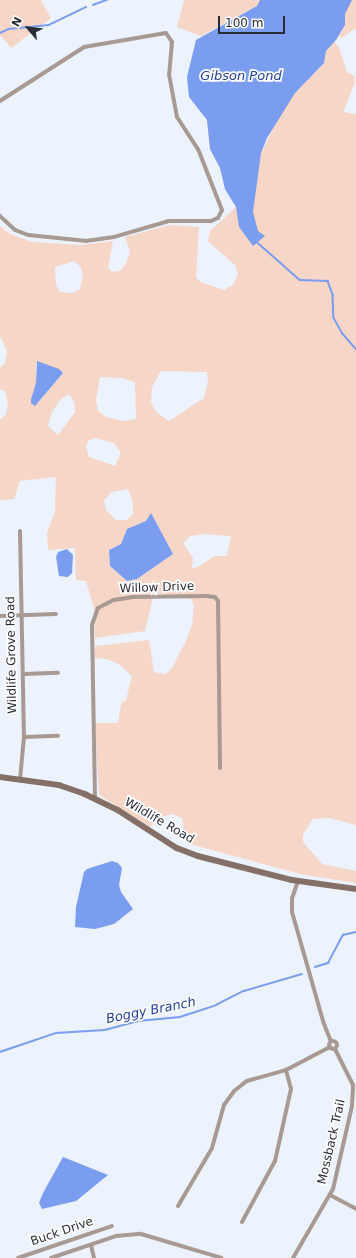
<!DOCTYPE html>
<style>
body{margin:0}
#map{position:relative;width:356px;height:1258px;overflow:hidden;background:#ecf2fe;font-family:"DejaVu Sans",sans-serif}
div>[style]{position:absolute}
.green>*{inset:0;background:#f6d6c7}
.water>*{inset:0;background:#7a9def}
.stream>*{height:1.5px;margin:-0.75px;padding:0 0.75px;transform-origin:0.75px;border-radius:0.75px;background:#7a9def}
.street>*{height:4px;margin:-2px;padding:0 2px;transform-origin:2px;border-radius:2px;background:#a89a93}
.street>.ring{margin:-2px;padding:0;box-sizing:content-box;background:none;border:4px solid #a89a93;border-radius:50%}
.secondary>*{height:5.5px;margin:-2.75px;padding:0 2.75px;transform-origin:2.75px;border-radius:2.75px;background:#847067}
span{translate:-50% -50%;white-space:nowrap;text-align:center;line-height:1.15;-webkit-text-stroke:3.5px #fff;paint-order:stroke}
.street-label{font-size:12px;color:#272c37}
.water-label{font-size:13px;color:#203f9c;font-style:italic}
.north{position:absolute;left:8px;top:8px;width:40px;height:40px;-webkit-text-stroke:3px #fff;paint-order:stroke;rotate:298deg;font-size:11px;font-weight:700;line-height:16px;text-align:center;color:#272c37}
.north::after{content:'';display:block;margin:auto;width:14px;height:18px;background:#272c37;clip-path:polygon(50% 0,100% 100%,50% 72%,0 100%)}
.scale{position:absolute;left:218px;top:16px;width:67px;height:18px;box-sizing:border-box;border:2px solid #272c37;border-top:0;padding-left:5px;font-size:12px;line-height:14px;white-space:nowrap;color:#272c37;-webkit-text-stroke:3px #fff;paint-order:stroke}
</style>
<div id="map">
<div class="green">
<div style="clip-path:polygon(0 0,41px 0,51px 18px,11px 48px,0 35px)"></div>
<div style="clip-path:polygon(184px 0,260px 0,260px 1px,257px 6px,201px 36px,177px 27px)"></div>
<div style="clip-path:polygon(334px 0,356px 0,356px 28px,341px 38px,339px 36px,345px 25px,345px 14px)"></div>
<div style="clip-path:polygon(evenodd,334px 42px,339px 47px,347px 72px,354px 76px,355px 82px,343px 112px,356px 114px,356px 825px,330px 818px,313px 819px,303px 835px,303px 842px,322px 864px,356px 871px,356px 883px,300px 874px,186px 843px,182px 818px,172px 814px,161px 817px,150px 827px,99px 795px,95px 723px,118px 723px,121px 704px,126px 700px,132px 676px,119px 664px,107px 659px,94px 658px,95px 646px,149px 640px,154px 672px,166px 674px,172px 668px,185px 643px,192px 625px,194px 605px,191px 599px,154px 593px,145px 631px,95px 638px,94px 608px,86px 581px,76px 580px,75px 548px,48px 550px,47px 534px,55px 511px,56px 477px,20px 481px,14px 499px,0 500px,0 420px,6px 414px,8px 405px,5px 391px,0 389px,0 368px,5px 363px,7px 351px,0 336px,0 226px,10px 234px,32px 242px,82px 245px,113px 241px,108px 268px,112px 272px,120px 271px,127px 262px,130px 251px,125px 237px,170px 225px,199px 227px,196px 277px,200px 282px,224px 290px,234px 284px,238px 274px,235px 265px,208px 241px,210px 231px,236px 207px,225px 189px,220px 168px,210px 149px,207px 120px,263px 150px,277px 119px,295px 93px,324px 63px,326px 51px,334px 42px,74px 261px,80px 266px,83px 274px,80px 289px,73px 293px,60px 292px,56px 285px,55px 267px,74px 261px,334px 42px,36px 363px,63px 373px,38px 403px,31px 399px,36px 383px,36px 363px,334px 42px,161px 371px,207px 372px,208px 381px,204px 398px,169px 421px,156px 412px,151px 402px,152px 387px,161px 371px,334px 42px,100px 377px,122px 378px,135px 382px,136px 419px,123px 421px,106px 417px,98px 411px,96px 399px,100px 377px,334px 42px,69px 394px,75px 403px,75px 412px,58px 435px,48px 426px,52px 412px,61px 399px,69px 394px,334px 42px,95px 438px,114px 443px,121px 453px,115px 466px,89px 457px,86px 447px,88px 441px,95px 438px,334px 42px,128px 489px,133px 502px,133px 514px,127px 520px,116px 520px,106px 510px,104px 501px,111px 492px,128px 489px,334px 42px,151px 514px,173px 554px,137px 579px,127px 581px,110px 566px,109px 550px,121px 544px,127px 529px,146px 521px,151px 514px,334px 42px,204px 534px,231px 536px,227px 556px,214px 556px,198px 567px,192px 568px,193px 558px,183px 543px,190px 536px,204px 534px)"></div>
</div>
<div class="water">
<div style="clip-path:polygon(260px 0,352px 0,345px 14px,345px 25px,336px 40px,326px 51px,324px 63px,295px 93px,267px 138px,261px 153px,253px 212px,258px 231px,265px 236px,253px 246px,239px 227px,236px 207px,225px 189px,220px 168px,210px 149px,207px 120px,189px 97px,187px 77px,196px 40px,257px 6px)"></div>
<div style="clip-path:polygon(37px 361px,59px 369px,63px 373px,35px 406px,31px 403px,31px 399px,36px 383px)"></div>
<div style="clip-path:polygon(151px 513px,173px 554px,137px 579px,127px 581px,110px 566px,109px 550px,121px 544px,127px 529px,146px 521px)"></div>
<div style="clip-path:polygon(67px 549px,73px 555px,72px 573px,68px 577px,59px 576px,56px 557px,58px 552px)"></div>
<div style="clip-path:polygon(112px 861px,118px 863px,122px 868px,119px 885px,121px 892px,133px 909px,114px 924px,95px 929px,75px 927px,76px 907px,84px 872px,87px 869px)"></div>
<div style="clip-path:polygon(63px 1157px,108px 1175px,76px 1201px,42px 1209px,39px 1203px,43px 1193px)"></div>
</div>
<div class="stream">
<div style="left:93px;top:5px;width:15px;rotate:-20deg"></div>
<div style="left:0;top:33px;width:10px;rotate:-24deg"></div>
<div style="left:9px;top:29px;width:40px;rotate:-5.7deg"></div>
<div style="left:49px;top:25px;width:41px;rotate:-25.9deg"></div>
<div style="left:257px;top:242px;width:57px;rotate:41.5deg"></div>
<div style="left:300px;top:280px;width:28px;rotate:2deg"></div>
<div style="left:328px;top:281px;width:15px;rotate:70deg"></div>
<div style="left:333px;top:295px;width:23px;rotate:88deg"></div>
<div style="left:334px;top:318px;width:18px;rotate:61deg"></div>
<div style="left:343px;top:334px;width:20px;rotate:49deg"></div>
<div style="left:315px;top:967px;width:14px;rotate:-17deg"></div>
<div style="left:328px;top:963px;width:32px;rotate:-62deg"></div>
<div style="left:343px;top:935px;width:13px;rotate:-13deg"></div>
<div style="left:0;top:1052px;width:59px;rotate:-18.7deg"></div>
<div style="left:56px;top:1033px;width:49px;rotate:-3.5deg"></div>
<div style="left:105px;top:1030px;width:34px;rotate:-15deg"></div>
<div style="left:138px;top:1021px;width:42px;rotate:-5.4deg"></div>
<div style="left:180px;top:1017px;width:38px;rotate:-18deg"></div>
<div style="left:216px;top:1005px;width:31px;rotate:-27deg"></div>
<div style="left:244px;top:991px;width:60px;rotate:-16.3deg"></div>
</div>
<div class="street">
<div style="left:0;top:101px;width:100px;rotate:-32.7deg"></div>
<div style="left:84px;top:47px;width:83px;rotate:-9.7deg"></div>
<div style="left:166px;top:33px;width:11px;rotate:56deg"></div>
<div style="left:172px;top:42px;width:32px;rotate:95deg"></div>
<div style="left:169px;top:74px;width:44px;rotate:79.5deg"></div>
<div style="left:177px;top:117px;width:38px;rotate:57deg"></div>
<div style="left:198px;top:149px;width:66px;rotate:68.5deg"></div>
<div style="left:222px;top:210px;width:9px;rotate:117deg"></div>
<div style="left:218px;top:218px;width:8px;rotate:157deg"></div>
<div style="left:211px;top:221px;width:42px;rotate:180deg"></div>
<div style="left:169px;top:221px;width:57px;rotate:163.8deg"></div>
<div style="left:114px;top:237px;width:27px;rotate:172deg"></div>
<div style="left:87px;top:241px;width:59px;rotate:-174.2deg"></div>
<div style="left:28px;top:235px;width:14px;rotate:-159deg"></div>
<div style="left:15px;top:230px;width:21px;rotate:-137deg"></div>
<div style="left:20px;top:531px;width:206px;rotate:88.9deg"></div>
<div style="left:24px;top:737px;width:42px;rotate:95.4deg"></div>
<div style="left:0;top:616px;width:56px;rotate:-2deg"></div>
<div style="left:23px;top:674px;width:35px;rotate:-2deg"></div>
<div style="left:24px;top:737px;width:34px;rotate:-2deg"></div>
<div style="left:95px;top:798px;width:173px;rotate:-91deg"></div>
<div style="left:92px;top:625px;width:18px;rotate:-71deg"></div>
<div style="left:98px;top:608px;width:18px;rotate:-27deg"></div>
<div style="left:114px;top:600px;width:18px;rotate:-9deg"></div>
<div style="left:132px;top:597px;width:74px;rotate:-0.8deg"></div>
<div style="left:206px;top:596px;width:9px;rotate:6deg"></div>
<div style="left:215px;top:597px;width:5px;rotate:53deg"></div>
<div style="left:218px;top:601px;width:167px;rotate:89.3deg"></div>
<div style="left:298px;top:881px;width:18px;rotate:109deg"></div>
<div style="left:292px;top:898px;width:14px;rotate:90deg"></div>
<div style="left:292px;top:912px;width:116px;rotate:74.1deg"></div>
<div style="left:324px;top:1024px;width:18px;rotate:68deg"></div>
<div class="ring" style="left:329px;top:1041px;width:4px;height:4px"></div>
<div style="left:330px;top:1195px;width:30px;rotate:28deg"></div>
<div style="left:178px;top:1206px;width:67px;rotate:-59.6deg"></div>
<div style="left:212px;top:1148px;width:45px;rotate:-74.4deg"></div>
<div style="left:224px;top:1105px;width:17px;rotate:-54deg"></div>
<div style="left:234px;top:1091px;width:16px;rotate:-38deg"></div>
<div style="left:247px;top:1081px;width:41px;rotate:-15.8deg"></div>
<div style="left:286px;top:1070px;width:50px;rotate:-27.6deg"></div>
<div style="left:242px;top:1222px;width:69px;rotate:-61.6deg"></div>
<div style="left:275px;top:1161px;width:74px;rotate:-77.5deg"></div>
<div style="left:291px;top:1089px;width:20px;rotate:-105deg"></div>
<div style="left:91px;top:1245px;width:13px;rotate:77deg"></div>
<div style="left:18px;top:1258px;width:99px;rotate:-18.8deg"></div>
<div style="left:51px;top:1258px;width:69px;rotate:-18.7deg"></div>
<div style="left:116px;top:1236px;width:25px;rotate:-5deg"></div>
<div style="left:141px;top:1234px;width:84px;rotate:16.5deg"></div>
<div style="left:293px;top:1258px;width:80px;rotate:-59.9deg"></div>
<div style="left:333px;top:1189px;width:85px;rotate:-77.1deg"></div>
<div style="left:352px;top:1106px;width:21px;rotate:-87deg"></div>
<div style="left:353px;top:1085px;width:40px;rotate:-116.6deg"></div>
</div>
<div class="secondary">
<div style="left:0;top:777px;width:60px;rotate:7.7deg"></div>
<div style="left:59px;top:785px;width:28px;rotate:19deg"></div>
<div style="left:85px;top:794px;width:37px;rotate:26deg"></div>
<div style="left:118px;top:810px;width:70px;rotate:32.8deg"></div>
<div style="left:177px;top:848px;width:22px;rotate:21deg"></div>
<div style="left:198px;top:856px;width:97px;rotate:14.3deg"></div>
<div style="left:292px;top:880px;width:65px;rotate:8deg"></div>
</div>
<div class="street-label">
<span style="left:157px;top:588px;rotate:-2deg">Willow Drive</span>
<span style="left:12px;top:655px;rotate:-91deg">Wildlife Grove Road</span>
<span style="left:159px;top:821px;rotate:30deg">Wildlife Road</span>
<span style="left:332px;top:1142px;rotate:-77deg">Mossback Trail</span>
<span style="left:62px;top:1232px;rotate:-19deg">Buck Drive</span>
</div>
<div class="water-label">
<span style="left:241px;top:76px">Gibson Pond</span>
<span style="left:151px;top:1011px;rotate:-11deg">Boggy Branch</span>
</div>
<div class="north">N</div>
<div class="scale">100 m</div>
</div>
